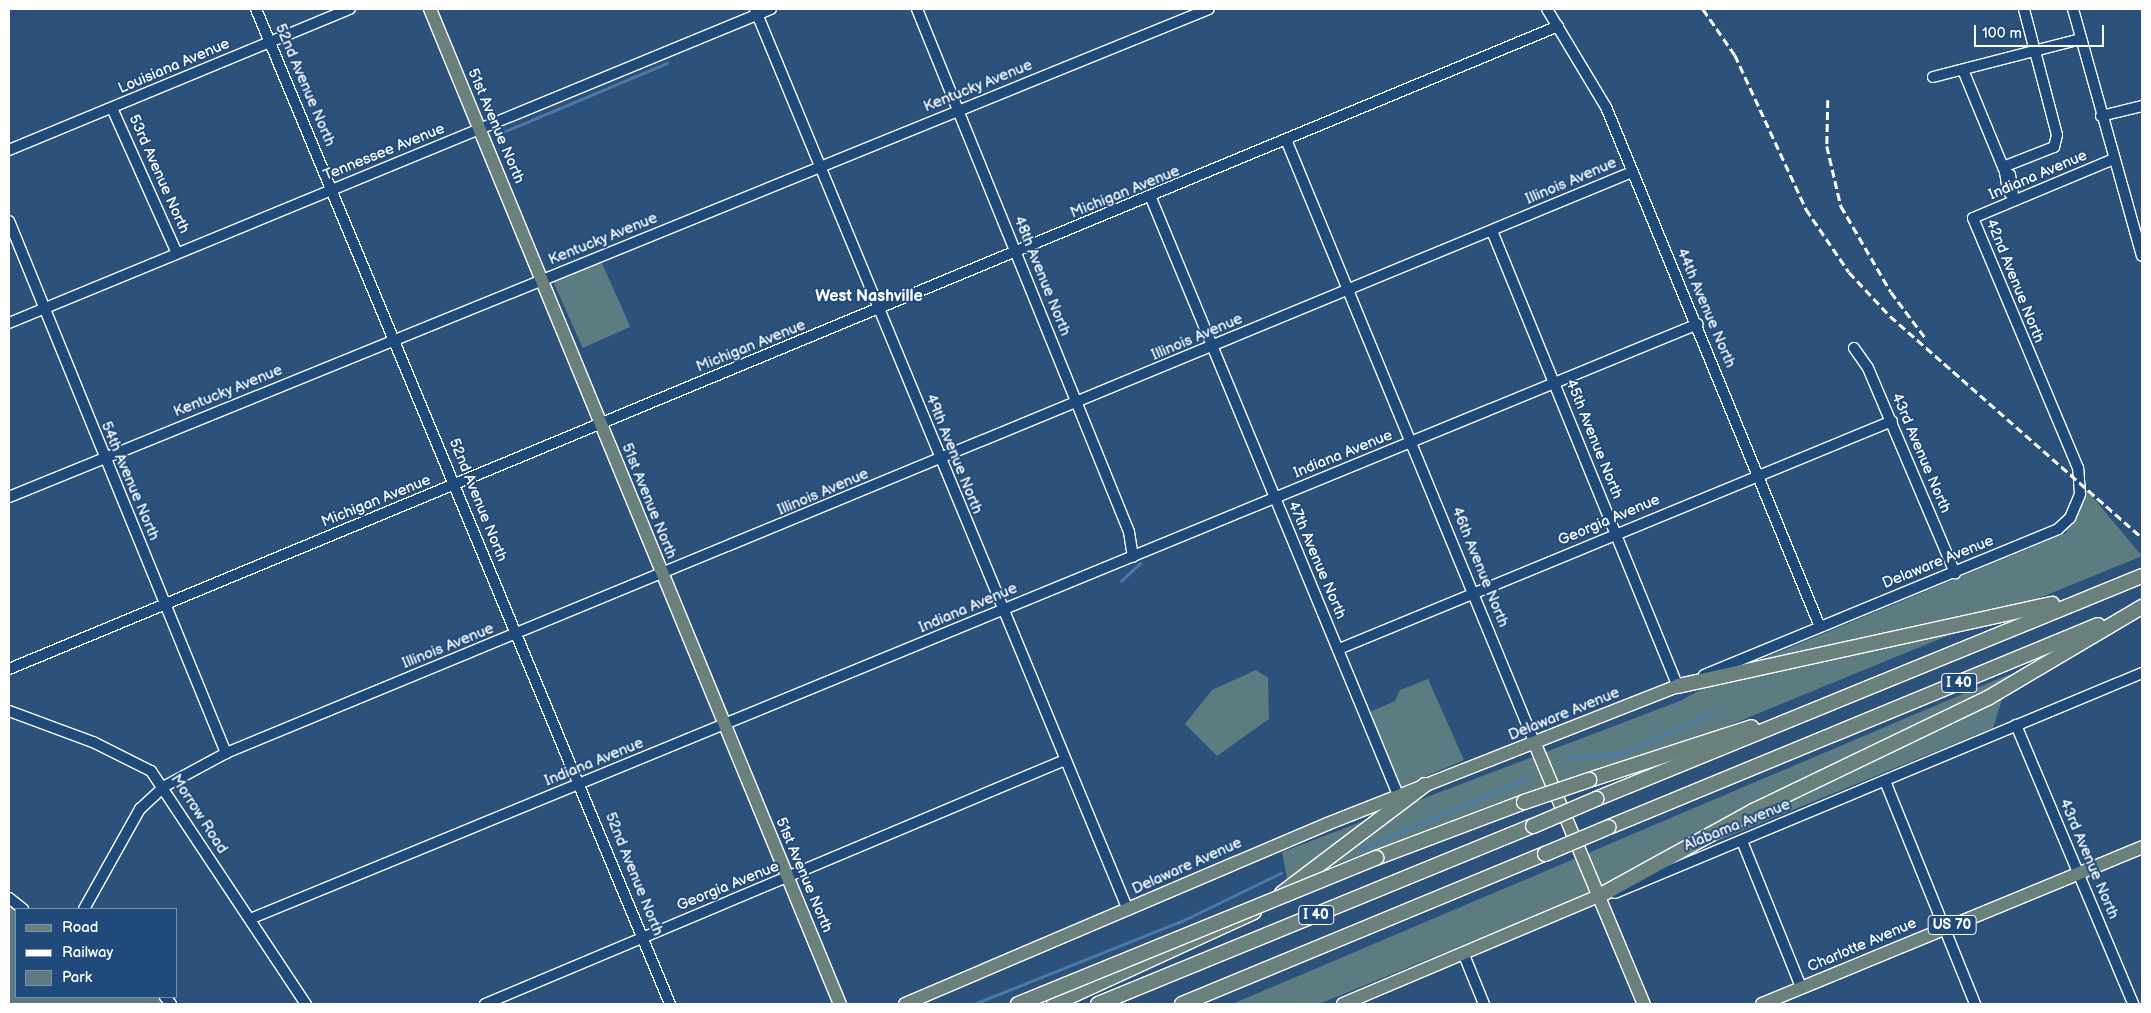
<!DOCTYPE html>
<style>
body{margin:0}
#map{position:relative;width:2151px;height:1013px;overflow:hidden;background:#2c517b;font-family:"Balsamiq Sans",sans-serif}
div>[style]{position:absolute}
.green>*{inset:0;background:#5d7c81;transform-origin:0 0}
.stream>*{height:2.5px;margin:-1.25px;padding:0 1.25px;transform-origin:1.25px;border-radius:1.25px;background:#4c79a8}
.roads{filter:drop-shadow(1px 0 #fff) drop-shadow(-1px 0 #fff) drop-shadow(0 1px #fff) drop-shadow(0 -1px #fff)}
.minor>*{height:10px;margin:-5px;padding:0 5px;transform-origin:5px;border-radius:5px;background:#1f4a7a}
.major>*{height:12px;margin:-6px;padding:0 6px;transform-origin:6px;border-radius:6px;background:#6a807c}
.highway>*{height:14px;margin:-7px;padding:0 7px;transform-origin:7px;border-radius:7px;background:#6a807c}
.rail>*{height:2.5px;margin-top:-1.25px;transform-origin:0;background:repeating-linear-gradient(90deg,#fff 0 8px,transparent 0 12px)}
.bridges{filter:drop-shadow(1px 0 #fff) drop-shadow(-1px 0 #fff) drop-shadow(0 1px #fff) drop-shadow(0 -1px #fff)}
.highway-bridge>*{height:14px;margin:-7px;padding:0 7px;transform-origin:7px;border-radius:7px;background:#6a807c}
span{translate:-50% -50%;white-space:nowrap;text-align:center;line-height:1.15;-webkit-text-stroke:4px #1f4a7a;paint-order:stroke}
.shield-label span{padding:1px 4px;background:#1f4a7a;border:1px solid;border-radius:4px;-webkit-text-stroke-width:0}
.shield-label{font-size:14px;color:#fff;font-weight:700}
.street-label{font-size:15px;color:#fff}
.neighbourhood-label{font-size:16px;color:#fff;font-weight:700}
.frame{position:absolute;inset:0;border:10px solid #fff;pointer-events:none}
.legend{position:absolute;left:15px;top:908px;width:162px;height:90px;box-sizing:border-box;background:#1f4a7a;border:1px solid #7992af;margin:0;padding:6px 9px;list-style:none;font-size:15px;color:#fff}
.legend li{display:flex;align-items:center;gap:10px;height:25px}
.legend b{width:25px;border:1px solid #7992af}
.scale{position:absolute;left:1974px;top:25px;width:130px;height:22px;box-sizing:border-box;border:2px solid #fff;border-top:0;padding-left:6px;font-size:15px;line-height:18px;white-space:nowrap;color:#fff;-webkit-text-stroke:4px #1f4a7a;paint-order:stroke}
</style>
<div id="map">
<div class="green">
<div style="left:601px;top:261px;width:72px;height:52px;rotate:66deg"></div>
<div style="clip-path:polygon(2081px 483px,2142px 556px,1708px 734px,1497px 803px,1288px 883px,1282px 852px,1680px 701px,1743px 667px,2066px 533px)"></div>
<div style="clip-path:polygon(1256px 670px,1268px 678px,1269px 719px,1217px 756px,1185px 724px,1212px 690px)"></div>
<div style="clip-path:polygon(2010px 674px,1993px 728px,1319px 1004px,1232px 1004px)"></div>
<div style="clip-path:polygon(1428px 679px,1464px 760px,1401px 787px,1370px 712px,1395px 701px,1400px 690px)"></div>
<div style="clip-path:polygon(9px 898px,16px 909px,16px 997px,165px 997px,171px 1004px,9px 1004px)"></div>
</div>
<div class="stream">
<div style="left:503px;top:132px;width:178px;rotate:-22.8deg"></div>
<div style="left:1121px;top:581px;width:26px;rotate:-43deg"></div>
<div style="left:1563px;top:757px;width:58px;rotate:-3deg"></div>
<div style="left:1621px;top:754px;width:101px;rotate:-24deg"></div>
<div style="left:1362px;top:849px;width:182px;rotate:-23.3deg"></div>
<div style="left:974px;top:1004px;width:224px;rotate:-21.8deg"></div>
<div style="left:1182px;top:921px;width:110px;rotate:-25.9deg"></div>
</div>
<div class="roads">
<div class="minor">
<div style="left:256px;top:9px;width:1078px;rotate:67.41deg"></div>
<div style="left:755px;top:9px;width:975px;rotate:67.51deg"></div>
<div style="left:917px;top:9px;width:564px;rotate:67.93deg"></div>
<div style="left:1129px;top:532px;width:25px;rotate:81deg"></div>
<div style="left:1547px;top:9px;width:114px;rotate:59deg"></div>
<div style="left:1606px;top:107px;width:562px;rotate:67.63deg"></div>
<div style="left:2073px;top:9px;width:256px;rotate:74.4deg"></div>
<div style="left:1963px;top:70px;width:110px;rotate:67.6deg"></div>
<div style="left:2005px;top:172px;width:19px;rotate:81deg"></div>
<div style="left:2008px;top:191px;width:11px;rotate:52deg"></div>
<div style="left:1933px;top:77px;width:153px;rotate:-14.4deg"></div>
<div style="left:112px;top:108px;width:159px;rotate:65.9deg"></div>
<div style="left:2101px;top:116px;width:42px;rotate:-13.7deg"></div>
<div style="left:1287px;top:142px;width:651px;rotate:67.61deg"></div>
<div style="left:9px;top:150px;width:369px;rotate:-22.5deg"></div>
<div style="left:2003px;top:167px;width:55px;rotate:-21.4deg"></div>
<div style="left:2054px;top:147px;width:12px;rotate:-76deg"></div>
<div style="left:2057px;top:135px;width:130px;rotate:-104.7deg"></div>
<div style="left:2005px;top:172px;width:6px;rotate:31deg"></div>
<div style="left:2010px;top:175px;width:18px;rotate:81deg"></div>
<div style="left:1151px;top:198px;width:646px;rotate:67.52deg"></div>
<div style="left:9px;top:221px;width:575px;rotate:67.81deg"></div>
<div style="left:1492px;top:231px;width:492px;rotate:67.8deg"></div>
<div style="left:1678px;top:686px;width:5px;rotate:-22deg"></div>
<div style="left:9px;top:323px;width:824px;rotate:-22.4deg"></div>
<div style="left:1854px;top:348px;width:24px;rotate:55deg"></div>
<div style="left:1868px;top:368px;width:223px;rotate:67deg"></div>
<div style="left:9px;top:497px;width:1295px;rotate:-22.13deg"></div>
<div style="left:1339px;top:649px;width:598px;rotate:-22.41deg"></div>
<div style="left:9px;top:669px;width:1677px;rotate:-22.54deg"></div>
<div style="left:1704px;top:675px;width:383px;rotate:-22.4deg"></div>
<div style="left:2058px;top:529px;width:16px;rotate:-43deg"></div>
<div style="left:2070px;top:518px;width:26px;rotate:-67deg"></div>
<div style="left:2080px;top:494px;width:26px;rotate:-94deg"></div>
<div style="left:2078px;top:468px;width:271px;rotate:-112.8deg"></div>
<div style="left:1973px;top:218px;width:153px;rotate:-22.7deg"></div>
<div style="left:9px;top:711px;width:90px;rotate:20.3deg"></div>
<div style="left:93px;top:742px;width:65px;rotate:26.6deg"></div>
<div style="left:151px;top:771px;width:280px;rotate:56.4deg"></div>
<div style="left:2016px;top:725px;width:303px;rotate:67.2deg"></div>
<div style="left:1885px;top:781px;width:240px;rotate:68deg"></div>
<div style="left:1742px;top:841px;width:157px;rotate:68deg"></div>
<div style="left:1615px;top:893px;width:571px;rotate:-22.66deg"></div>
<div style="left:9px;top:898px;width:18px;rotate:38deg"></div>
<div style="left:84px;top:909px;width:115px;rotate:-60.8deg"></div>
<div style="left:140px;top:809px;width:34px;rotate:-43deg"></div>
<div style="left:165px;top:786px;width:69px;rotate:-28.4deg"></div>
<div style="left:226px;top:753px;width:1521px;rotate:-22.45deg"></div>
<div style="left:250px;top:919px;width:1565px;rotate:-22.34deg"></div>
<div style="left:1464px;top:955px;width:53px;rotate:67.8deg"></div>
<div style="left:165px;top:997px;width:9px;rotate:49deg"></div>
<div style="left:485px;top:1004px;width:629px;rotate:-22.82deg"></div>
</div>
<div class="major">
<div style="left:430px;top:9px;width:1076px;rotate:67.61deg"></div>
<div style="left:1535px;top:744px;width:282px;rotate:67.3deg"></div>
<div style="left:905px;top:1004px;width:459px;rotate:-23.1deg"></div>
<div style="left:1327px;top:824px;width:377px;rotate:-21.5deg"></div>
<div style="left:1343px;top:1004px;width:278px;rotate:-22.9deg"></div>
<div style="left:1762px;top:1004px;width:411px;rotate:-22.4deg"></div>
</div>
<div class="highway">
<div style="left:1678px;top:686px;width:383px;rotate:-12.4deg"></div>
<div style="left:1589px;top:780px;width:171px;rotate:-18deg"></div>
<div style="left:1596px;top:799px;width:590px;rotate:-22.22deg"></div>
<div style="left:1609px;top:827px;width:529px;rotate:-22.44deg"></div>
<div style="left:1376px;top:858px;width:158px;rotate:-20.7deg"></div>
<div style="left:1282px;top:893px;width:179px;rotate:-37.1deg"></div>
<div style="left:1599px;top:896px;width:176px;rotate:-28.9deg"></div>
<div style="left:1753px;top:811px;width:261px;rotate:-25.7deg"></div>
<div style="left:1988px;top:698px;width:179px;rotate:-30.6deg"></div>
<div style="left:1054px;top:1004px;width:220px;rotate:-24.7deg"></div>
<div style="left:1098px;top:1004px;width:470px;rotate:-22.3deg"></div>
<div style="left:1182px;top:1004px;width:393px;rotate:-22.5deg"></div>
</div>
</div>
<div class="rail">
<div style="left:1703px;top:9px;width:56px;rotate:55.2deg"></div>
<div style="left:1735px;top:55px;width:170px;rotate:65.2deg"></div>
<div style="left:1806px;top:209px;width:76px;rotate:55.7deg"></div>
<div style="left:1849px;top:272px;width:60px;rotate:47deg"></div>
<div style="left:1890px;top:316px;width:335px;rotate:41.3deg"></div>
<div style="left:1828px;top:100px;width:46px;rotate:91.2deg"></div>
<div style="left:1827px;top:146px;width:62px;rotate:76.9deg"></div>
<div style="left:1841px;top:206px;width:99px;rotate:59.8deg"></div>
<div style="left:1891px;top:292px;width:60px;rotate:53.1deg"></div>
</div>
<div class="bridges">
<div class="highway-bridge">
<div style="left:1524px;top:802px;width:69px;rotate:-18.7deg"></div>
<div style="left:1533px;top:826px;width:69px;rotate:-23.2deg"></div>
<div style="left:1545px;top:854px;width:69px;rotate:-22.9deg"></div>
<div style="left:1018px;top:1004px;width:387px;rotate:-22.2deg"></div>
</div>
</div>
<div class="shield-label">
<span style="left:1959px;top:683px">I 40</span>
<span style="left:1316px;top:915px">I 40</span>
<span style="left:1952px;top:925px">US 70</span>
</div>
<div class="street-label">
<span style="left:174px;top:66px;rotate:-23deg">Louisiana Avenue</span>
<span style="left:305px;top:85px;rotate:67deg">52nd Avenue North</span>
<span style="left:978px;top:86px;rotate:-22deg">Kentucky Avenue</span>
<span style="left:496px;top:126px;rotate:67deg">51st Avenue North</span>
<span style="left:384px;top:152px;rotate:-22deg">Tennessee Avenue</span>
<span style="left:159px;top:174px;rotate:66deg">53rd Avenue North</span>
<span style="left:2038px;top:175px;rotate:-23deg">Indiana Avenue</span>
<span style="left:1571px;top:181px;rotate:-23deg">Illinois Avenue</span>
<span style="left:1125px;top:192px;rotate:-22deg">Michigan Avenue</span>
<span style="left:603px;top:239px;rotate:-22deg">Kentucky Avenue</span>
<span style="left:1042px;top:276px;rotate:68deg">48th Avenue North</span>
<span style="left:2015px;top:281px;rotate:68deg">42nd Avenue North</span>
<span style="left:1706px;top:308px;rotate:67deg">44th Avenue North</span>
<span style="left:1197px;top:337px;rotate:-23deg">Illinois Avenue</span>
<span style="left:751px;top:346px;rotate:-22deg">Michigan Avenue</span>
<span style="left:228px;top:391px;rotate:-22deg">Kentucky Avenue</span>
<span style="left:1594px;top:439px;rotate:68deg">45th Avenue North</span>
<span style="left:1921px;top:453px;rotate:67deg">43rd Avenue North</span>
<span style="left:954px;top:454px;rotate:68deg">49th Avenue North</span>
<span style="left:1343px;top:454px;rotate:-22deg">Indiana Avenue</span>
<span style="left:130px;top:481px;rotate:67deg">54th Avenue North</span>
<span style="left:823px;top:492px;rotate:-23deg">Illinois Avenue</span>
<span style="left:478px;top:500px;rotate:68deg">52nd Avenue North</span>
<span style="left:376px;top:501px;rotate:-22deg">Michigan Avenue</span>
<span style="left:649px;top:501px;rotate:68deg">51st Avenue North</span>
<span style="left:1609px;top:520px;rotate:-23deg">Georgia Avenue</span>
<span style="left:1317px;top:560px;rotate:67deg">47th Avenue North</span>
<span style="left:1938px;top:562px;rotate:-22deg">Delaware Avenue</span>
<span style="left:1480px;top:567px;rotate:68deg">46th Avenue North</span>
<span style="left:968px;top:608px;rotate:-23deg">Indiana Avenue</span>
<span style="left:448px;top:646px;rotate:-22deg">Illinois Avenue</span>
<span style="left:1564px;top:714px;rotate:-22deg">Delaware Avenue</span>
<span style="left:594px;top:762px;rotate:-22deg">Indiana Avenue</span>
<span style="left:199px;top:814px;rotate:57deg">Morrow Road</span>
<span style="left:1737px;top:825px;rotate:-22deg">Alabama Avenue</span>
<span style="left:2089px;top:859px;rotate:67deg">43rd Avenue North</span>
<span style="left:1187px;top:866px;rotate:-24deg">Delaware Avenue</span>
<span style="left:634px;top:874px;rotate:68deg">52nd Avenue North</span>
<span style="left:804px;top:875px;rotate:67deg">51st Avenue North</span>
<span style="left:728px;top:886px;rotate:-22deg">Georgia Avenue</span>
<span style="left:1862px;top:945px;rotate:-23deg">Charlotte Avenue</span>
</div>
<div class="neighbourhood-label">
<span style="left:869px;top:297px">West Nashville</span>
</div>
<div class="frame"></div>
<ul class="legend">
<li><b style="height:6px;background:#6a807c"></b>Road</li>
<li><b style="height:6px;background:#fff"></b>Railway</li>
<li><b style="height:14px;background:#5d7c81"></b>Park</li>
</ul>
<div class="scale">100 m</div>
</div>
